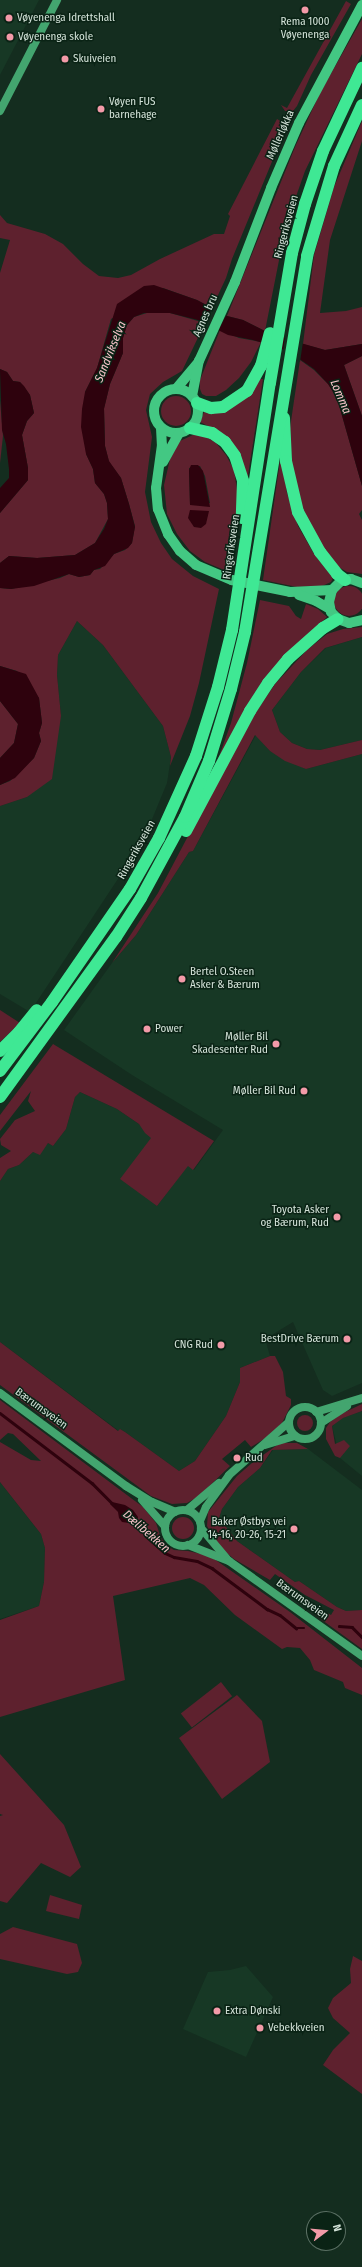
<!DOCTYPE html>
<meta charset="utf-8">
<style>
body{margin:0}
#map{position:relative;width:362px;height:2267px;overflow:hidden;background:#142d1f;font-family:"Fira Sans Condensed",sans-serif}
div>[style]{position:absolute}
.built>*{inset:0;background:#173825}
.green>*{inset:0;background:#5e212e;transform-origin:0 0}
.round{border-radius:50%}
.water>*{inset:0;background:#2e020d}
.pier>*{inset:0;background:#142d1f;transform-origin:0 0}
.stream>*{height:2.5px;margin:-1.25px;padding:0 1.25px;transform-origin:1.25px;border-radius:1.25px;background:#2e020d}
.secondary>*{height:8px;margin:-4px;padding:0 4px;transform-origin:4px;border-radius:4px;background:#43a56f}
.secondary>.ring{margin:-4px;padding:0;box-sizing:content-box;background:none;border:8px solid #43a56f;border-radius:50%}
.primary>*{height:10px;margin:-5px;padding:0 5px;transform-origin:5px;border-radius:5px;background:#43c883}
.primary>.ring{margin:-5px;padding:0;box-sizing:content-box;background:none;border:10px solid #43c883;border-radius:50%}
.motorway>*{height:12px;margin:-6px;padding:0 6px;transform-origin:6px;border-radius:6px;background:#3fe894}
.dots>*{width:11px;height:11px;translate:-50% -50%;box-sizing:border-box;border:2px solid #0a2315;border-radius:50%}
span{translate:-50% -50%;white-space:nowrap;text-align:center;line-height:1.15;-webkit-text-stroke:3px #0a2315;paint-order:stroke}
.poi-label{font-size:11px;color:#d3e2d8}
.left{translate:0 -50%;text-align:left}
.right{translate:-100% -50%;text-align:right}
.street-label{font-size:11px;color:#d3e2d8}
.water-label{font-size:12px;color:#f8c3ca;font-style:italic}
.north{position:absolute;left:306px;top:2211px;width:40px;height:40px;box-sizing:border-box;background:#0a2315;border:1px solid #5a6f63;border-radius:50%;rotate:74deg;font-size:11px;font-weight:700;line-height:16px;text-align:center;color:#d3e2d8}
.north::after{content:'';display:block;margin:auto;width:14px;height:18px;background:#f39aa8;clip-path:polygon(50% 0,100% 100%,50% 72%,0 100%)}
</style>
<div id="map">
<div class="built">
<div style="clip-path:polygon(0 0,39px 0,0 75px)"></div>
<div style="clip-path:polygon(77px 621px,103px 645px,163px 726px,171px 757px,167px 783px,143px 841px,30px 1012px,0 994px,0 806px,27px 797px,61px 716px,57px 675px,58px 655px)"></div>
<div style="clip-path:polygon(362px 637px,362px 740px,320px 750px,307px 749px,292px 743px,280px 732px,272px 710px,301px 672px,326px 648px)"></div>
<div style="clip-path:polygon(256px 735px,270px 751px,306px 769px,362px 754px,362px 1383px,332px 1396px,323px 1390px,293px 1322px,265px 1339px,270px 1356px,240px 1368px,240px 1382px,226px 1416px,195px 1461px,179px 1471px,125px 1432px,120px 1429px,119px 1431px,0 1342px,0 1181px,8px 1169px,19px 1165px,33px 1152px,37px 1153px,48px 1143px,53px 1146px,66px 1129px,75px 1097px,80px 1092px,117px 1109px,139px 1124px,152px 1138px,157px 1206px,188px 1165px,194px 1170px,223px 1130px,132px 1075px,64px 1030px,112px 963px,136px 935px,189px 852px,193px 851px)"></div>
<div style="clip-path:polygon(362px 1411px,362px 1476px,340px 1458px,332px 1426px,342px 1418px)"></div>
<div style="clip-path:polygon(308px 1449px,362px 1490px,362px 1610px,346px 1611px,337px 1607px,299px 1581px,295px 1582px,237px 1541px,219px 1518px,222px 1509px,238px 1487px,260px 1468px,273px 1450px)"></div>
<div style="clip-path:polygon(0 1482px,41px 1534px,45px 1548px,44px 1582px,39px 1606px,0 1619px)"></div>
<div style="clip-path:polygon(246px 1966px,273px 1997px,246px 2057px,183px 2029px,208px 1972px,230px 1970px)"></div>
</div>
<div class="green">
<div style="clip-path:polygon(346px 1px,351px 4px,311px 75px,297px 106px,293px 111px,285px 111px,281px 105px,287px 108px)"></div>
<div style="clip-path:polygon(362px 19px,362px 54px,305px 171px,286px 225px,265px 331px,243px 320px,227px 316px,295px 147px,320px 93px)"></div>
<div style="clip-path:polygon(277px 119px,287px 125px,232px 259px,226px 278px,212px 308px,197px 300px,163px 288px,111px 319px,97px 368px,85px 392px,86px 454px,93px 469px,95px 483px,104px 494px,107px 503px,108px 519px,95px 543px,75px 555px,37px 558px,9px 556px,0 563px,0 513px,28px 480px,28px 468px,22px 435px,27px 421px,34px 413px,30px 395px,20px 382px,13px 381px,7px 372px,0 369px,0 273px,10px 240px,0 238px,0 215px,7px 223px,45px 234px,63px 244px,83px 264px,99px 276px,118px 278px,131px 275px,160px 259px,214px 234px,224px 234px,230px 216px,228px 214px)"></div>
<div style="clip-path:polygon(362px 121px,362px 141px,330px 240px,320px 313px,346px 311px,362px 307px,362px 344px,325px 350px,303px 344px,314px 255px,334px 187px)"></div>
<div style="clip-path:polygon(150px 312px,170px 313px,205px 323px,182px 371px,163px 382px,150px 394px,146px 410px,152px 437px,145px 492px,151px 522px,161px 543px,172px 559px,193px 576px,219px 589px,199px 683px,190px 716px,170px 766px,171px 757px,163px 726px,103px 645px,77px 621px,58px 655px,57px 675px,61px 716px,52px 779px,27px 797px,0 806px,0 785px,10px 781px,34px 758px,41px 741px,39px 733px,42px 723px,39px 698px,17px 671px,0 666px,0 588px,11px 589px,60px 578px,69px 574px,79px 577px,90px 575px,94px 570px,100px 569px,114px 554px,125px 550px,132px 543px,135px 526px,129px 504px,121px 478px,109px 462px,105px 446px,104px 408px,110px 384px,123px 353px,123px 338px,127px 325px,134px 317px)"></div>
<div style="clip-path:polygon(220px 330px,239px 338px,261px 342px,251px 362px,239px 378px,226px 390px,216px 396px,206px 396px,202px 394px,200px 389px,200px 380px)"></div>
<div style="clip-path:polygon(362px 356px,362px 416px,344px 365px)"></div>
<div style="clip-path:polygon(300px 360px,314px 370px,328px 384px,337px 398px,362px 486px,362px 510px,359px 514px,362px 520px,362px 574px,347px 572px,337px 566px,320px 544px,302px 509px,292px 470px,290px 428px)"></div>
<div style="clip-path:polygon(260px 379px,263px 379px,247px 482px,218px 431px,200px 422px,204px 412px,220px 413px)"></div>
<div class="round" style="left:161px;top:396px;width:30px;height:30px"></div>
<div style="clip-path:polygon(0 400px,3px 436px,0 463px)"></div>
<div style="clip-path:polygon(evenodd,195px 434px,205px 436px,216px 443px,226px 455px,234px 470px,238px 497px,229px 572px,205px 562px,190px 551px,177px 534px,167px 514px,164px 485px,170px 459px,180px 441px,195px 434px,200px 466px,205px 476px,210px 503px,190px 505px,189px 468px,200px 466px)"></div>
<div style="clip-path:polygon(281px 454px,287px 493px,298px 526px,314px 554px,333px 578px,331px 582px,322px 586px,297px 587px,263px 580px)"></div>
<div class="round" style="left:334px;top:586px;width:30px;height:30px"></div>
<div style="clip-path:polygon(260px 600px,289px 606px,296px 616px,301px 619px,306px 604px,318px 609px,327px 617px,299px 642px,220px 759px,218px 759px,231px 723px,247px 663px)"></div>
<div style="clip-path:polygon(362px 627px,362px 637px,325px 648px,301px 672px,272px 710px,280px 732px,292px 743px,307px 749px,320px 750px,362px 740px,362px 754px,306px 769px,285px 761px,270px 751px,255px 735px,193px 851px,189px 852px,136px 935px,112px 963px,158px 893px,244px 730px,275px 684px,307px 650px,327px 634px,343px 629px)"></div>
<div style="clip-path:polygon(0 701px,18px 724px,14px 743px,0 758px)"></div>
<div style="clip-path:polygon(0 1010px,20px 1023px,0 1042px)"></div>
<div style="clip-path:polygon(53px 1044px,214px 1141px,193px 1170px,188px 1166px,157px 1206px,120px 1179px,151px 1138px,145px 1133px,139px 1124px,117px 1109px,80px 1092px,75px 1097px,66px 1129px,53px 1146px,48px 1143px,40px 1155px,33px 1152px,19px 1165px,8px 1169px,0 1181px,0 1158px,11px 1151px,1px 1145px,0 1139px,15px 1120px,35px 1111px,28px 1101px,31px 1091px,0 1131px,0 1115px)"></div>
<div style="clip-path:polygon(0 1342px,118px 1431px,120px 1429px,125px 1432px,179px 1471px,195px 1461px,226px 1416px,240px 1382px,240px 1368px,270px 1356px,275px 1356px,283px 1372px,286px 1396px,291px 1399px,291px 1405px,282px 1423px,267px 1437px,251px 1447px,245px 1440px,222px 1459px,230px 1466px,199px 1496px,187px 1503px,172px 1504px,151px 1496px,0 1385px)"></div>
<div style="clip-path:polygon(0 1400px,143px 1507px,156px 1523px,161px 1538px,167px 1546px,174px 1550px,188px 1551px,210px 1556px,290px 1612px,362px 1668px,362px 1695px,345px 1688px,343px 1682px,314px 1670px,310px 1660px,300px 1648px,287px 1647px,282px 1649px,235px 1615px,204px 1585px,190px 1578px,113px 1596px,125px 1680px,0 1717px,0 1620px,39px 1606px,44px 1582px,45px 1548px,41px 1534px,0 1482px,0 1442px,31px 1460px,41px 1461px,13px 1434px,8px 1433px,0 1440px)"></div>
<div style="clip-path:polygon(362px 1404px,362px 1411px,343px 1418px,332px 1426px,335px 1444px,344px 1440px,350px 1446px,340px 1458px,335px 1456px,326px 1439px,326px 1428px,330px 1422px,341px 1414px)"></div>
<div class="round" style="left:297px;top:1415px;width:16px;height:16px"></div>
<div style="clip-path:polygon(280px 1443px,297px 1443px,308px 1449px,272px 1450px,260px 1468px,238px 1487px,222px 1509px,219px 1518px,237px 1541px,295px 1582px,299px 1581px,337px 1607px,346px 1611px,362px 1610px,362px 1649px,322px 1620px,303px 1603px,305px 1600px,331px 1615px,334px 1610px,305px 1595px,275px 1574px,270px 1580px,234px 1559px,221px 1548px,207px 1526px,208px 1512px,237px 1476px,252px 1463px)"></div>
<div class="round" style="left:172px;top:1517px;width:22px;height:22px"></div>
<div style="left:221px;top:1682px;width:18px;height:51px;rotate:52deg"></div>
<div style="clip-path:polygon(237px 1695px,262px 1721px,270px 1762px,222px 1799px,179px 1738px)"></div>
<div style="clip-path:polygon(0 1754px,64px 1825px,81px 1867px,70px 1877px,41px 1863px,7px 1903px,0 1901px,0 1816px,3px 1815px,0 1814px)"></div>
<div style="clip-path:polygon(50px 1895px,82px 1905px,79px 1919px,46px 1911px)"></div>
<div style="clip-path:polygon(13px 1927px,77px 1944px,82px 1963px,78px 1972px,67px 1974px,0 1959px,0 1934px)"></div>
<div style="clip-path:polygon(353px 1956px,362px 1961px,362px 2094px,323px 2065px,333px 2050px,350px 2033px,333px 2018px,328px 2008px,333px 1998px,351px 1983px,350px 1969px)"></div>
</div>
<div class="water">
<div style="clip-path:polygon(154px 285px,197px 300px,227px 316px,243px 320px,265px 331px,297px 342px,325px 350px,362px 344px,362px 356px,344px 365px,362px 416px,362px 486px,337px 398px,328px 384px,314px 369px,288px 351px,253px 340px,228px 335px,198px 320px,170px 313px,144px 313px,134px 317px,127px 325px,123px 338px,123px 353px,110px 384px,104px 409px,105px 446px,109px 461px,121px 478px,129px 504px,135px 527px,132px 543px,128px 548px,114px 554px,105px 566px,94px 570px,90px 575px,79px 577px,69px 574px,34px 586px,11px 589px,0 588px,0 563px,9px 556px,37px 558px,75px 555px,95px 543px,104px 529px,108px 519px,107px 503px,104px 494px,95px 483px,93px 469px,86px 454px,81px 427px,82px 409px,85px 392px,97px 368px,117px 304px,144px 286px)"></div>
<div style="clip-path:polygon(0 369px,7px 372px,13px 381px,20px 382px,24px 386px,30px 395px,34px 413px,27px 421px,22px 435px,28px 468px,28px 480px,0 513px,0 488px,9px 478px,9px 469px,6px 444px,2px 430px)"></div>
<div style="clip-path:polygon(191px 465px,198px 465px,203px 471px,210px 507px,190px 505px,189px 470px)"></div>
<div style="clip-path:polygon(190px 510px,209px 511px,206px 524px,201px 528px,194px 527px,188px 518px)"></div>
<div style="clip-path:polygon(0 666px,26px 674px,39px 698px,42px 723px,39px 733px,41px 741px,34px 758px,15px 778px,0 785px,0 758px,14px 743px,18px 724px,0 701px)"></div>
<div style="clip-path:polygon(112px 1502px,125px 1505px,133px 1510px,138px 1517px,136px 1524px,122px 1522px,119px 1518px,118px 1512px,110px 1504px)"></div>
</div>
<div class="pier">
<div style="left:213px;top:306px;width:16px;height:21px;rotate:27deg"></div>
<div style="clip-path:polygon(285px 336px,303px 342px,300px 362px,283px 352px)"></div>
</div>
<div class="stream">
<div style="left:0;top:1413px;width:116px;rotate:37.3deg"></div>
<div style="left:92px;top:1483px;width:31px;rotate:45deg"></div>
<div style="left:136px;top:1521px;width:18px;rotate:56deg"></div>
<div style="left:146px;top:1536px;width:25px;rotate:42deg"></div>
<div style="left:165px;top:1553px;width:10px;rotate:24deg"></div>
<div style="left:174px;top:1557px;width:23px;rotate:10deg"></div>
<div style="left:197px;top:1561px;width:17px;rotate:25deg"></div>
<div style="left:212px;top:1568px;width:69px;rotate:36.7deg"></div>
<div style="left:267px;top:1609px;width:14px;rotate:25deg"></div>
<div style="left:280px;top:1615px;width:21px;rotate:39deg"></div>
<div style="left:296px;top:1628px;width:8px"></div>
<div style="left:339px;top:1626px;width:13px;rotate:4deg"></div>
<div style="left:352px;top:1627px;width:14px;rotate:45deg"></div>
</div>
<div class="secondary">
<div style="left:0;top:111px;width:125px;rotate:-62.8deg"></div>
<div style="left:0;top:1393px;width:157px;rotate:36.4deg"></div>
<div style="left:126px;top:1486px;width:31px;rotate:32deg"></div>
<div style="left:152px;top:1502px;width:25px;rotate:23deg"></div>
<div class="ring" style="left:289px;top:1407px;width:24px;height:24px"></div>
<div style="left:316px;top:1412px;width:48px;rotate:-16.9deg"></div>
<div style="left:321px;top:1423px;width:31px;rotate:-33deg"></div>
<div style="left:265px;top:1445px;width:31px;rotate:-17deg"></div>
<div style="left:142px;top:1500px;width:35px;rotate:49deg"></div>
<div style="left:187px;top:1510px;width:42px;rotate:-40.2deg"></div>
<div class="ring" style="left:165px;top:1510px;width:28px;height:28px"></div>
<div style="left:200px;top:1521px;width:15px;rotate:-67deg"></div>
<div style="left:206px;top:1507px;width:39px;rotate:-54deg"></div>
<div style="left:229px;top:1475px;width:80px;rotate:-41.5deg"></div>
<div style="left:201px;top:1528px;width:40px;rotate:50deg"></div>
<div style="left:188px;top:1545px;width:44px;rotate:21.3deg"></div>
<div style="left:229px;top:1561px;width:163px;rotate:35.5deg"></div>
</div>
<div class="primary">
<div class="ring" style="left:154px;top:389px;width:34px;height:34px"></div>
<div style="left:176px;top:389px;width:33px;rotate:-50deg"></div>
<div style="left:192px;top:396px;width:36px;rotate:-79deg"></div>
<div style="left:199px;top:361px;width:87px;rotate:-65.5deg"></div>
<div style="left:235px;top:282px;width:101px;rotate:-69deg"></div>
<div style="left:271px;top:188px;width:71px;rotate:-66.7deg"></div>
<div style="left:299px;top:123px;width:134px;rotate:-61.9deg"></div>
<div style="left:161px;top:428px;width:17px;rotate:87deg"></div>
<div style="left:162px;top:445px;width:43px;rotate:97.9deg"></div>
<div style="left:156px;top:488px;width:21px;rotate:85deg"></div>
<div style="left:158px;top:509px;width:27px;rotate:68deg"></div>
<div style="left:168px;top:534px;width:21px;rotate:55deg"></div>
<div style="left:180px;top:551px;width:21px;rotate:41deg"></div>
<div style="left:196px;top:565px;width:39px;rotate:23deg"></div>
<div style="left:232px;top:580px;width:59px;rotate:11.7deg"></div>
<div style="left:290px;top:592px;width:42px;rotate:-2.7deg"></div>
<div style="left:163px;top:462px;width:33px;rotate:-61deg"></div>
<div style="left:362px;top:583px;width:12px;rotate:-160deg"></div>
<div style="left:351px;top:579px;width:10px;rotate:169deg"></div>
<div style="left:341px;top:581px;width:13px;rotate:135deg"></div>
<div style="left:332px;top:590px;width:12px;rotate:104deg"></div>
<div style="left:329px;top:602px;width:10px;rotate:79deg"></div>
<div style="left:331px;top:612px;width:10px;rotate:45deg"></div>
<div style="left:338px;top:619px;width:12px;rotate:20deg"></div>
<div style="left:349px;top:623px;width:13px;rotate:-13deg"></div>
<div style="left:299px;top:595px;width:18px;rotate:19deg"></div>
<div style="left:316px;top:601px;width:16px;rotate:30deg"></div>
</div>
<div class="motorway">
<div style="left:197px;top:403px;width:15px;rotate:20deg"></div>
<div style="left:211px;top:408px;width:12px;rotate:-5deg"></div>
<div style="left:223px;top:407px;width:29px;rotate:-34deg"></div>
<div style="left:247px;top:391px;width:29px;rotate:-61deg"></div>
<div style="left:261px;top:366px;width:34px;rotate:-75deg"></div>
<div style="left:284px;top:418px;width:43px;rotate:87.3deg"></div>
<div style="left:286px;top:461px;width:52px;rotate:76.8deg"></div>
<div style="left:298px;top:512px;width:46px;rotate:61.2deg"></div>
<div style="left:320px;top:552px;width:28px;rotate:52deg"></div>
<div style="left:337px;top:574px;width:10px;rotate:37deg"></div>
<div style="left:190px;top:428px;width:23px;rotate:13deg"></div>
<div style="left:212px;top:433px;width:16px;rotate:35deg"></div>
<div style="left:225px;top:442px;width:17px;rotate:54deg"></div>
<div style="left:235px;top:456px;width:26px;rotate:72deg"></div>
<div style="left:243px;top:481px;width:37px;rotate:92deg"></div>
<div style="left:186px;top:831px;width:136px;rotate:-61.9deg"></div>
<div style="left:250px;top:711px;width:33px;rotate:-57deg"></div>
<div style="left:268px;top:683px;width:31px;rotate:-50deg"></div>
<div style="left:288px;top:659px;width:47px;rotate:-41.5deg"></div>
<div style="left:323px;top:628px;width:17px;rotate:-31deg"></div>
<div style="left:0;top:1051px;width:27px;rotate:-45deg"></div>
<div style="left:19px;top:1032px;width:28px;rotate:-51deg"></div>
<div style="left:0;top:1071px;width:86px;rotate:-53deg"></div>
<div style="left:52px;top:1002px;width:137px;rotate:-55.4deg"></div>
<div style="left:130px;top:889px;width:59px;rotate:-60.4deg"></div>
<div style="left:159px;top:838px;width:90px;rotate:-65.7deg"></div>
<div style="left:196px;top:756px;width:72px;rotate:-72.3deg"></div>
<div style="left:218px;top:687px;width:59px;rotate:-76.2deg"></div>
<div style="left:232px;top:630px;width:250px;rotate:-81.3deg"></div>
<div style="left:270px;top:383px;width:132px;rotate:-80.4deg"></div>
<div style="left:292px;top:253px;width:51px;rotate:-75.1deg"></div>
<div style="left:305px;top:204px;width:56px;rotate:-71.2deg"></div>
<div style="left:323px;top:151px;width:92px;rotate:-64.8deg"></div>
<div style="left:0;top:1097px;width:198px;rotate:-54.1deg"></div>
<div style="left:116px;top:937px;width:46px;rotate:-57.3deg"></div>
<div style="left:141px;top:898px;width:92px;rotate:-61.5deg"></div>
<div style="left:185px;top:817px;width:61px;rotate:-66.8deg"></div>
<div style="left:209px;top:761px;width:75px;rotate:-73deg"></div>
<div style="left:231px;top:689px;width:59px;rotate:-76.2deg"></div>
<div style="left:245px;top:632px;width:381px;rotate:-80.6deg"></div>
<div style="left:307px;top:256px;width:94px;rotate:-73.3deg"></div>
<div style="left:334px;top:166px;width:67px;rotate:-65.3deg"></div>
</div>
<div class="dots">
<div style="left:305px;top:10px;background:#f39aa8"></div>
<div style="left:9px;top:18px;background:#f39aa8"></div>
<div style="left:10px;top:37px;background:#f39aa8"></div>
<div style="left:65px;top:59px;background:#f39aa8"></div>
<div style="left:101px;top:109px;background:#f39aa8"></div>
<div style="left:182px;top:979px;background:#f39aa8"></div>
<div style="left:147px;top:1029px;background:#f39aa8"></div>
<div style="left:276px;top:1044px;background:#f39aa8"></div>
<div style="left:304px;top:1091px;background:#f39aa8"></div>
<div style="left:337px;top:1217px;background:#f39aa8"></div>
<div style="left:347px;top:1339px;background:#f39aa8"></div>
<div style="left:221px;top:1345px;background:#f39aa8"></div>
<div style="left:237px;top:1458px;background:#f39aa8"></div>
<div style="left:294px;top:1529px;background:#f39aa8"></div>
<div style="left:217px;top:2011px;background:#f39aa8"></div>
<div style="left:260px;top:2028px;background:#f39aa8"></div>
</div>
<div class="poi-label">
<span class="left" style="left:17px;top:18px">Vøyenenga Idrettshall</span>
<span style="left:305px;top:29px">Rema 1000<br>Vøyenenga</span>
<span class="left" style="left:18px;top:37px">Vøyenenga skole</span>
<span class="left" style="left:73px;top:59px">Skuiveien</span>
<span class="left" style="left:109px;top:109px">Vøyen FUS<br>barnehage</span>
<span class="left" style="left:190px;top:979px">Bertel O.Steen<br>Asker &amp; Bærum</span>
<span class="left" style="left:155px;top:1029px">Power</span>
<span class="right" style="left:268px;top:1044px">Møller Bil<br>Skadesenter Rud</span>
<span class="right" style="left:296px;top:1091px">Møller Bil Rud</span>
<span class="right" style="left:329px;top:1217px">Toyota Asker<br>og Bærum, Rud</span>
<span class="right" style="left:339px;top:1339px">BestDrive Bærum</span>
<span class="right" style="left:213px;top:1345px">CNG Rud</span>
<span class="left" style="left:245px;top:1458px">Rud</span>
<span class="right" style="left:286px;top:1529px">Baker Østbys vei<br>14-16, 20-26, 15-21</span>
<span class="left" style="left:225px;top:2011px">Extra Dønski</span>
<span class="left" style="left:268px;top:2028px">Vebekkveien</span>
</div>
<div class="street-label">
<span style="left:281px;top:135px;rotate:-66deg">Møllerløkka</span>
<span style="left:287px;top:227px;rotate:-75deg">Ringeriksveien</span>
<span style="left:206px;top:316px;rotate:-66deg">Agnes bru</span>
<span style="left:232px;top:547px;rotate:-82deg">Ringeriksveien</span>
<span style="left:137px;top:850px;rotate:-61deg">Ringeriksveien</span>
<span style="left:41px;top:1409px;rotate:36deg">Bærumsveien</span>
<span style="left:302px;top:1600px;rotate:36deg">Bærumsveien</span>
</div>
<div class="water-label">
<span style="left:111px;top:352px;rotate:-68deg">Sandvikselva</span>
<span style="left:340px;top:397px;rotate:67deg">Lomma</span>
<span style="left:146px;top:1532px;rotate:41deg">Dælibekken</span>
</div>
<div class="north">N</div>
</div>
